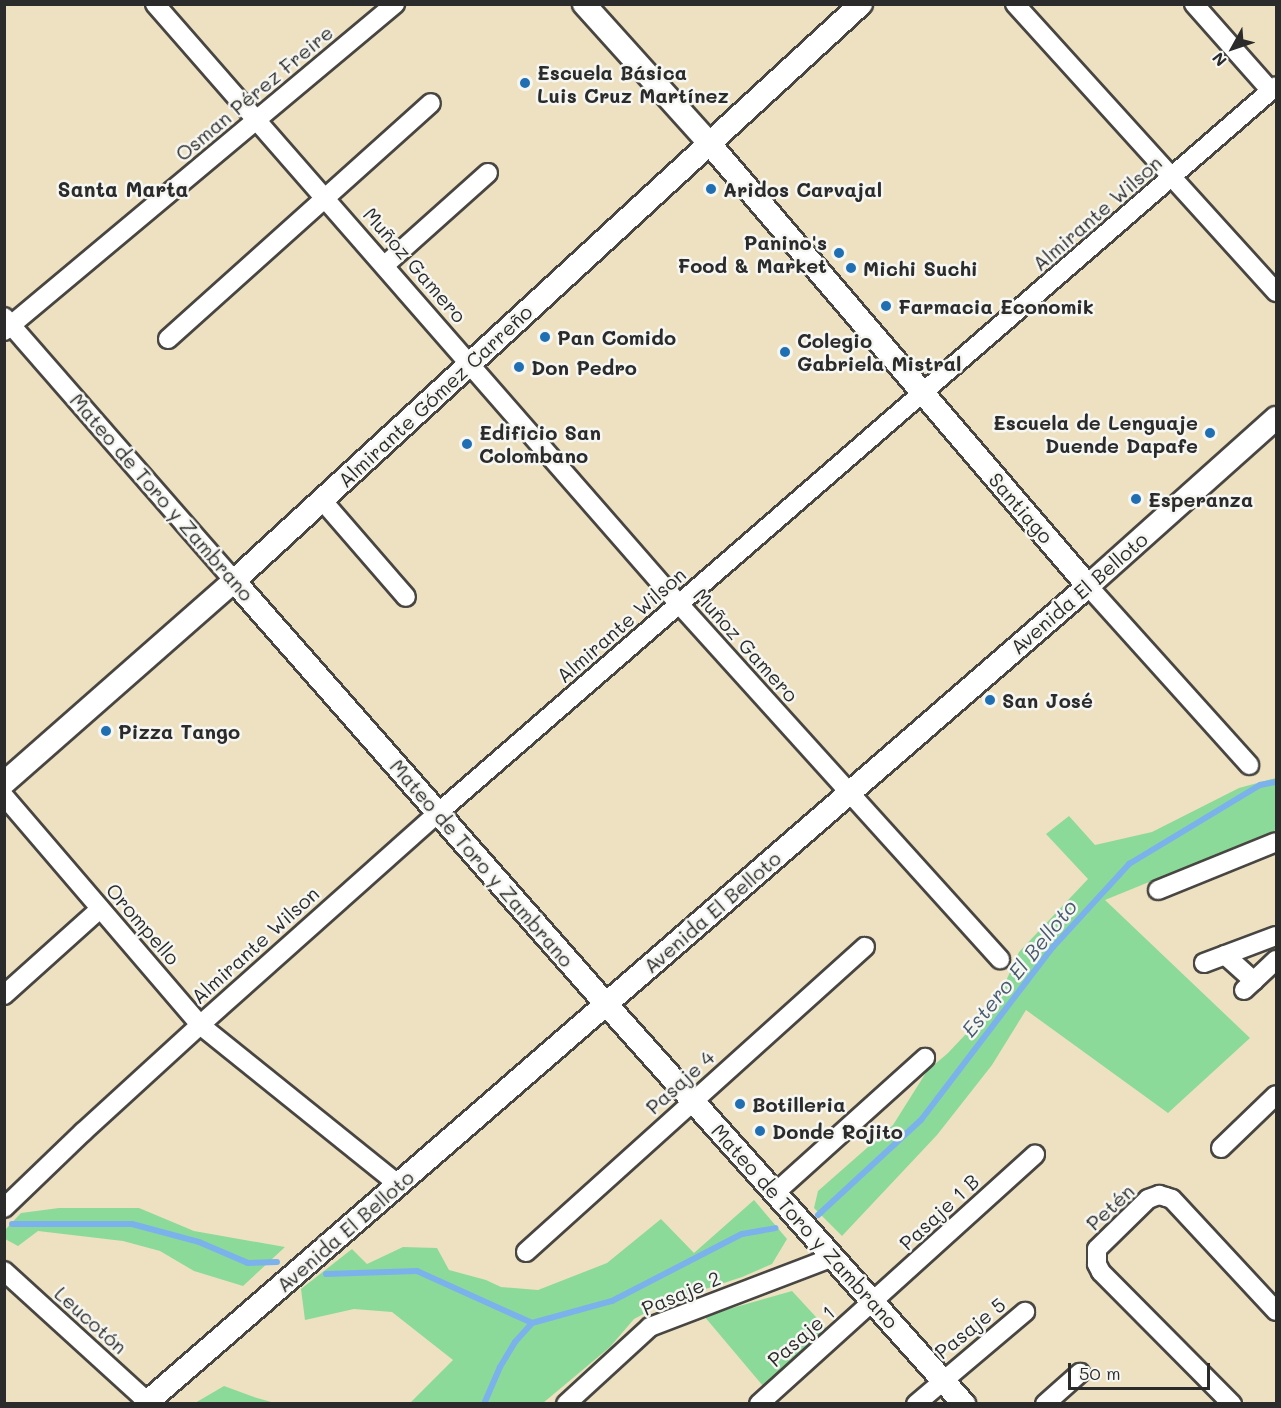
<!DOCTYPE html>
<meta charset="utf-8">
<style>
body{margin:0}
#map{position:relative;width:1281px;height:1408px;overflow:hidden;background:#ede1c1;font-family:Mali,sans-serif}
div>[style]{position:absolute}
.green>*{inset:0;background:#8cda99}
.stream>*{height:6px;margin:-3px;padding:0 3px;transform-origin:3px;border-radius:3px;background:#7cb2eb}
.roads{filter:drop-shadow(2px 0 #484642) drop-shadow(-2px 0 #484642) drop-shadow(0 2px #484642) drop-shadow(0 -2px #484642)}
.minor>*{height:18px;margin:-9px;padding:0 9px;transform-origin:9px;border-radius:9px;background:#fff}
.tertiary>*{height:22px;margin:-11px;padding:0 11px;transform-origin:11px;border-radius:11px;background:#fff}
.dots>*{width:16px;height:16px;translate:-50% -50%;box-sizing:border-box;border:3px solid #f6f6f2;border-radius:50%}
span{translate:-50% -50%;white-space:nowrap;text-align:center;line-height:1.15;-webkit-text-stroke:5px #f6f6f2;paint-order:stroke}
.poi-label{font-size:20px;color:#2b2b2b;font-weight:700}
.left{translate:0 -50%;text-align:left}
.right{translate:-100% -50%;text-align:right}
.street-label{font-size:20px;color:#2b2b2b}
.neighbourhood-label{font-size:21px;color:#2b2b2b;font-weight:700}
.water-label{font-size:21px;color:#475a6e;font-style:italic}
.frame{position:absolute;inset:0;border:6px solid #2b2b2b;pointer-events:none}
.north{position:absolute;left:1203px;top:18px;width:60px;height:60px;-webkit-text-stroke:4px #f6f6f2;paint-order:stroke;rotate:230deg;font-size:16px;font-weight:700;line-height:24px;text-align:center;color:#2b2b2b}
.north::after{content:'';display:block;margin:auto;width:21px;height:27px;background:#2b2b2b;clip-path:polygon(50% 0,100% 100%,50% 72%,0 100%)}
.scale{position:absolute;left:1068px;top:1363px;width:142px;height:27px;box-sizing:border-box;border:3px solid #2b2b2b;border-top:0;padding-left:8px;font-size:18px;line-height:21px;white-space:nowrap;color:#2b2b2b;-webkit-text-stroke:4px #f6f6f2;paint-order:stroke}
</style>
<div id="map">
<div class="green">
<div style="clip-path:polygon(1276px 778px,1276px 830px,1105px 900px,1250px 1038px,1168px 1113px,1026px 1010px,992px 1065px,937px 1135px,842px 1236px,814px 1208px,818px 1191px,893px 1125px,927px 1071px,948px 1053px,997px 1001px,1019px 952px,1088px 879px,1046px 834px,1069px 816px,1095px 845px,1152px 832px,1239px 788px)"></div>
<div style="clip-path:polygon(754px 1200px,787px 1239px,772px 1264px,742px 1277px,666px 1302px,634px 1319px,610px 1347px,543px 1403px,410px 1403px,453px 1360px,392px 1312px,354px 1309px,305px 1320px,301px 1289px,352px 1249px,367px 1264px,403px 1247px,437px 1248px,449px 1270px,486px 1280px,501px 1287px,538px 1290px,607px 1263px,661px 1219px,694px 1253px)"></div>
<div style="clip-path:polygon(59px 1208px,139px 1208px,194px 1231px,285px 1247px,243px 1286px,194px 1271px,160px 1251px,123px 1241px,38px 1231px,18px 1246px,5px 1239px,5px 1230px,21px 1213px)"></div>
<div style="clip-path:polygon(792px 1291px,828px 1330px,763px 1386px,704px 1316px)"></div>
<div style="clip-path:polygon(224px 1386px,257px 1398px,275px 1403px,195px 1403px)"></div>
</div>
<div class="stream">
<div style="left:818px;top:1215px;width:140px;rotate:-42.7deg"></div>
<div style="left:921px;top:1120px;width:218px;rotate:-52.7deg"></div>
<div style="left:1053px;top:947px;width:113px;rotate:-47.5deg"></div>
<div style="left:1129px;top:864px;width:153px;rotate:-31.1deg"></div>
<div style="left:1260px;top:785px;width:16px;rotate:-11deg"></div>
<div style="left:12px;top:1224px;width:120px"></div>
<div style="left:132px;top:1224px;width:69px;rotate:15deg"></div>
<div style="left:199px;top:1242px;width:53px;rotate:23.2deg"></div>
<div style="left:248px;top:1263px;width:29px;rotate:-2deg"></div>
<div style="left:326px;top:1274px;width:91px;rotate:-1.9deg"></div>
<div style="left:417px;top:1271px;width:126px;rotate:24.3deg"></div>
<div style="left:484px;top:1404px;width:40px;rotate:-66.6deg"></div>
<div style="left:500px;top:1367px;width:29px;rotate:-59deg"></div>
<div style="left:515px;top:1342px;width:25px;rotate:-48deg"></div>
<div style="left:532px;top:1323px;width:83px;rotate:-15.4deg"></div>
<div style="left:612px;top:1301px;width:146px;rotate:-27.3deg"></div>
<div style="left:742px;top:1234px;width:34px;rotate:-10deg"></div>
</div>
<div class="roads">
<div class="minor">
<div style="left:155px;top:4px;width:797px;rotate:48.87deg"></div>
<div style="left:679px;top:604px;width:479px;rotate:47.9deg"></div>
<div style="left:1015px;top:4px;width:389px;rotate:47.8deg"></div>
<div style="left:1194px;top:4px;width:116px;rotate:48.5deg"></div>
<div style="left:385px;top:265px;width:138px;rotate:-41.8deg"></div>
<div style="left:4px;top:317px;width:350px;rotate:48.9deg"></div>
<div style="left:4px;top:331px;width:510px;rotate:-39.91deg"></div>
<div style="left:168px;top:339px;width:353px;rotate:-41.9deg"></div>
<div style="left:322px;top:500px;width:128px;rotate:49.1deg"></div>
<div style="left:1088px;top:586px;width:241px;rotate:48deg"></div>
<div style="left:4px;top:796px;width:301px;rotate:49.4deg"></div>
<div style="left:200px;top:1025px;width:254px;rotate:38.8deg"></div>
<div style="left:1158px;top:890px;width:127px;rotate:-22.1deg"></div>
<div style="left:1225px;top:955px;width:39px;rotate:42deg"></div>
<div style="left:1204px;top:963px;width:77px;rotate:-20.6deg"></div>
<div style="left:1244px;top:990px;width:44px;rotate:-43.2deg"></div>
<div style="left:4px;top:995px;width:129px;rotate:-41.9deg"></div>
<div style="left:1221px;top:1148px;width:76px;rotate:-43.9deg"></div>
<div style="left:775px;top:1193px;width:202px;rotate:-42deg"></div>
<div style="left:4px;top:1208px;width:110px;rotate:-43.9deg"></div>
<div style="left:83px;top:1132px;width:159px;rotate:-42.4deg"></div>
<div style="left:200px;top:1025px;width:319px;rotate:-41.7deg"></div>
<div style="left:438px;top:813px;width:1109px;rotate:-40.94deg"></div>
<div style="left:526px;top:1252px;width:456px;rotate:-42deg"></div>
<div style="left:4px;top:1271px;width:195px;rotate:42.3deg"></div>
<div style="left:566px;top:1404px;width:114px;rotate:-42.5deg"></div>
<div style="left:650px;top:1327px;width:196px;rotate:-20.9deg"></div>
<div style="left:759px;top:1404px;width:372px;rotate:-42.1deg"></div>
<div style="left:916px;top:1404px;width:143px;rotate:-40.2deg"></div>
<div style="left:1045px;top:1404px;width:47px;rotate:-41.5deg"></div>
<div style="left:1232px;top:1404px;width:186px;rotate:-134.8deg"></div>
<div style="left:1101px;top:1272px;width:9px;rotate:-117deg"></div>
<div style="left:1097px;top:1264px;width:15px;rotate:-90deg"></div>
<div style="left:1097px;top:1249px;width:71px;rotate:-44.4deg"></div>
<div style="left:1148px;top:1199px;width:12px;rotate:-20deg"></div>
<div style="left:1159px;top:1195px;width:7px;rotate:16deg"></div>
<div style="left:1166px;top:1197px;width:6px;rotate:18deg"></div>
<div style="left:1172px;top:1199px;width:153px;rotate:47.1deg"></div>
</div>
<div class="tertiary">
<div style="left:584px;top:4px;width:187px;rotate:48deg"></div>
<div style="left:709px;top:143px;width:583px;rotate:49.45deg"></div>
<div style="left:234px;top:581px;width:563px;rotate:48.67deg"></div>
<div style="left:606px;top:1004px;width:537px;rotate:48.17deg"></div>
<div style="left:4px;top:783px;width:306px;rotate:-41.3deg"></div>
<div style="left:234px;top:581px;width:852px;rotate:-42.62deg"></div>
<div style="left:145px;top:1404px;width:1248px;rotate:-40.94deg"></div>
<div style="left:1088px;top:586px;width:252px;rotate:-41.8deg"></div>
</div>
</div>
<div class="dots">
<div style="left:525px;top:83px;background:#1f6fb2"></div>
<div style="left:711px;top:189px;background:#1f6fb2"></div>
<div style="left:839px;top:253px;background:#1f6fb2"></div>
<div style="left:851px;top:268px;background:#1f6fb2"></div>
<div style="left:886px;top:306px;background:#1f6fb2"></div>
<div style="left:545px;top:337px;background:#1f6fb2"></div>
<div style="left:785px;top:352px;background:#1f6fb2"></div>
<div style="left:519px;top:367px;background:#1f6fb2"></div>
<div style="left:1210px;top:433px;background:#1f6fb2"></div>
<div style="left:467px;top:444px;background:#1f6fb2"></div>
<div style="left:1136px;top:499px;background:#1f6fb2"></div>
<div style="left:990px;top:700px;background:#1f6fb2"></div>
<div style="left:106px;top:731px;background:#1f6fb2"></div>
<div style="left:740px;top:1104px;background:#1f6fb2"></div>
<div style="left:760px;top:1131px;background:#1f6fb2"></div>
</div>
<div class="poi-label">
<span class="left" style="left:537px;top:84px">Escuela Básica<br>Luis Cruz Martínez</span>
<span class="left" style="left:723px;top:189px">Aridos Carvajal</span>
<span class="right" style="left:827px;top:254px">Panino's<br>Food &amp; Market</span>
<span class="left" style="left:863px;top:268px">Michi Suchi</span>
<span class="left" style="left:898px;top:306px">Farmacia Economik</span>
<span class="left" style="left:557px;top:337px">Pan Comido</span>
<span class="left" style="left:797px;top:352px">Colegio<br>Gabriela Mistral</span>
<span class="left" style="left:531px;top:367px">Don Pedro</span>
<span class="right" style="left:1198px;top:434px">Escuela de Lenguaje<br>Duende Dapafe</span>
<span class="left" style="left:479px;top:444px">Edificio San<br>Colombano</span>
<span class="left" style="left:1148px;top:499px">Esperanza</span>
<span class="left" style="left:1002px;top:700px">San José</span>
<span class="left" style="left:118px;top:731px">Pizza Tango</span>
<span class="left" style="left:752px;top:1104px">Botilleria</span>
<span class="left" style="left:772px;top:1131px">Donde Rojito</span>
</div>
<div class="street-label">
<span style="left:254px;top:93px;rotate:-40deg">Osman Pérez Freire</span>
<span style="left:1097px;top:213px;rotate:-41deg">Almirante Wilson</span>
<span style="left:415px;top:265px;rotate:49deg">Muñoz Gamero</span>
<span style="left:435px;top:396px;rotate:-43deg">Almirante Gómez Carreño</span>
<span style="left:162px;top:497px;rotate:49deg">Mateo de Toro y Zambrano</span>
<span style="left:1021px;top:508px;rotate:49deg">Santiago</span>
<span style="left:1079px;top:593px;rotate:-41deg">Avenida El Belloto</span>
<span style="left:621px;top:625px;rotate:-41deg">Almirante Wilson</span>
<span style="left:746px;top:645px;rotate:48deg">Muñoz Gamero</span>
<span style="left:482px;top:863px;rotate:49deg">Mateo de Toro y Zambrano</span>
<span style="left:712px;top:912px;rotate:-41deg">Avenida El Belloto</span>
<span style="left:143px;top:924px;rotate:49deg">Orompello</span>
<span style="left:255px;top:945px;rotate:-42deg">Almirante Wilson</span>
<span style="left:680px;top:1082px;rotate:-42deg">Pasaje 4</span>
<span style="left:1110px;top:1207px;rotate:-43deg">Petén</span>
<span style="left:939px;top:1212px;rotate:-43deg">Pasaje 1 B</span>
<span style="left:805px;top:1226px;rotate:48deg">Mateo de Toro y Zambrano</span>
<span style="left:345px;top:1231px;rotate:-41deg">Avenida El Belloto</span>
<span style="left:681px;top:1293px;rotate:-23deg">Pasaje 2</span>
<span style="left:91px;top:1320px;rotate:42deg">Leucotón</span>
<span style="left:970px;top:1328px;rotate:-39deg">Pasaje 5</span>
<span style="left:801px;top:1336px;rotate:-41deg">Pasaje 1</span>
</div>
<div class="neighbourhood-label">
<span style="left:123px;top:189px">Santa Marta</span>
</div>
<div class="water-label">
<span style="left:1019px;top:968px;rotate:-51deg">Estero El Belloto</span>
</div>
<div class="frame"></div>
<div class="north">N</div>
<div class="scale">50 m</div>
</div>
